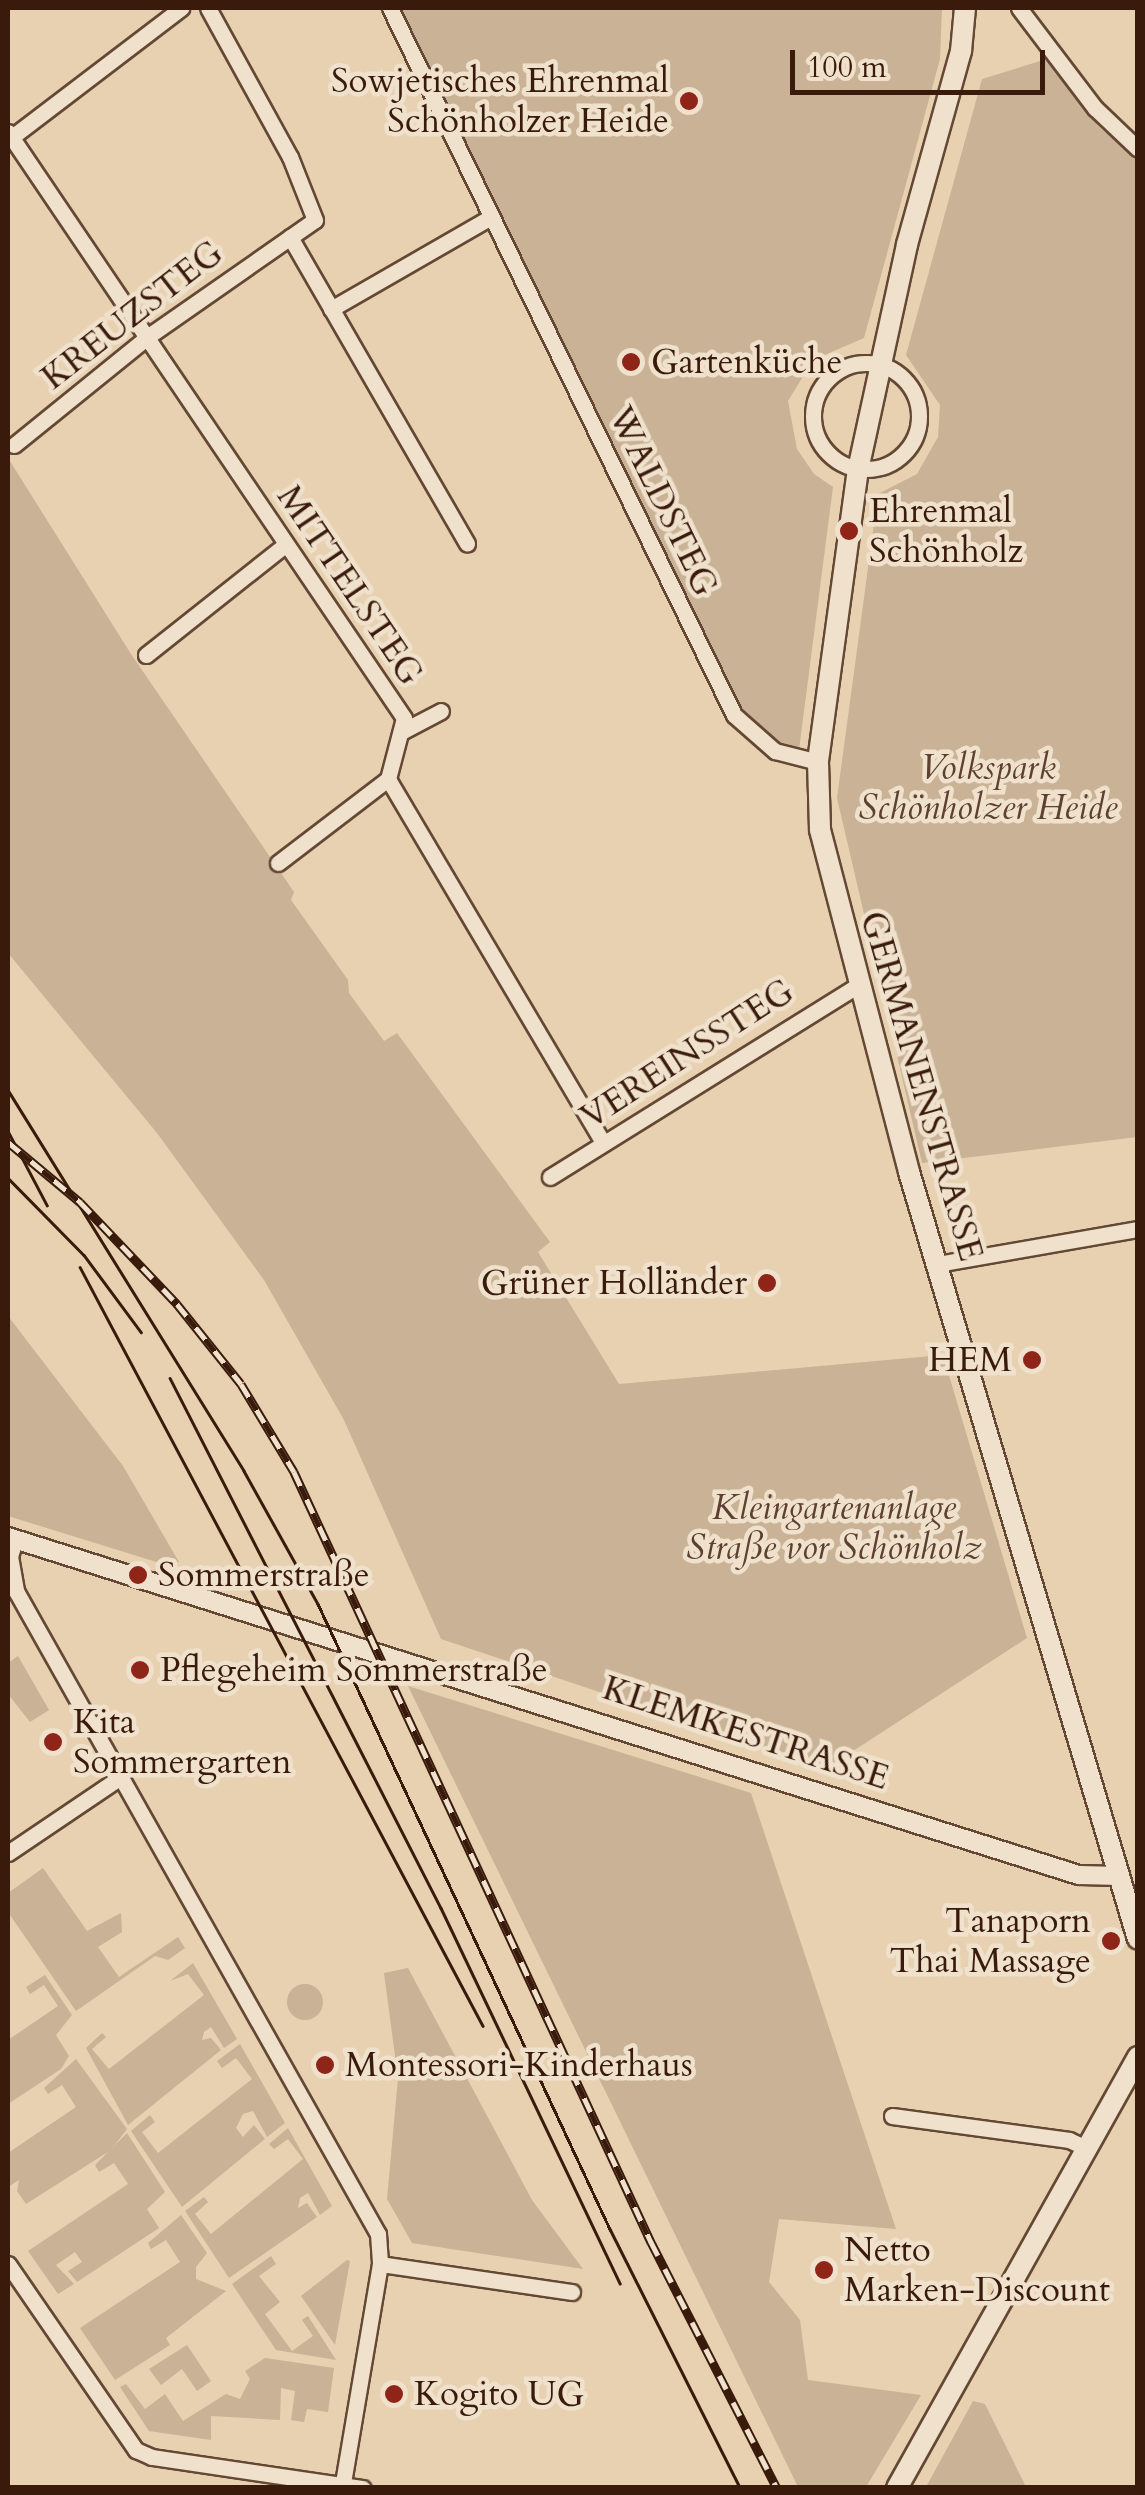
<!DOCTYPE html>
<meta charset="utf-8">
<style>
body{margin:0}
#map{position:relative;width:1145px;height:2495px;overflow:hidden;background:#e7d1b1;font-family:Cardo,serif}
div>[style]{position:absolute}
.green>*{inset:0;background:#c9b295}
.round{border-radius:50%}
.roads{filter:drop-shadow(2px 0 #644834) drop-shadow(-2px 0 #644834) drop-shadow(0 2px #644834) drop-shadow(0 -2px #644834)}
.minor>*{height:15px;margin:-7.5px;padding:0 7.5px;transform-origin:7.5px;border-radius:7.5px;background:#efe1cc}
.minor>.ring{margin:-7.5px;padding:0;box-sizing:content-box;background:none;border:15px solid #efe1cc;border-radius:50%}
.tertiary>*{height:18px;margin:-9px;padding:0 9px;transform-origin:9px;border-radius:9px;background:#efe1cc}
.secondary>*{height:20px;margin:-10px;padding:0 10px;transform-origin:10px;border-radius:10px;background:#efe1cc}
.tram>*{height:2.5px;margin:-1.25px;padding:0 1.25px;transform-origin:1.25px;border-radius:1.25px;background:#391a0b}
.rail>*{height:9px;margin-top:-4.5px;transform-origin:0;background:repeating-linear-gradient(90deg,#efe1cc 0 15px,#391a0b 0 30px);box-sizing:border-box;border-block:2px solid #391a0b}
.dots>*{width:28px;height:28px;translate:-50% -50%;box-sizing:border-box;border:5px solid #efe1cc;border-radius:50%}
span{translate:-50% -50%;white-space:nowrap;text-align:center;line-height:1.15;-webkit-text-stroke:9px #efe1cc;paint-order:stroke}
.poi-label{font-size:35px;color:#391a0b}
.right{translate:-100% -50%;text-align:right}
.left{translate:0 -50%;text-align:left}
.street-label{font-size:35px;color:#391a0b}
.park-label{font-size:35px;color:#5d402e;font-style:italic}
.frame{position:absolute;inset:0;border:10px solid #391a0b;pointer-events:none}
.scale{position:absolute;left:790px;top:50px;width:255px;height:45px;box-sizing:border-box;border:5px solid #391a0b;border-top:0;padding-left:12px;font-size:30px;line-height:35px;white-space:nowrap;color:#391a0b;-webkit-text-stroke:8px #efe1cc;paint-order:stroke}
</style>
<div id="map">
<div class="green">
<div style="clip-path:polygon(397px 8px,942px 8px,940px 59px,864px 338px,813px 360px,788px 401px,797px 449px,814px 474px,833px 487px,799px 750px,773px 741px,736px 705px)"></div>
<div style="clip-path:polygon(1050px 58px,1098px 126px,1137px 158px,1137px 1137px,922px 1163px,837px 798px,878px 494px,917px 474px,938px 437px,940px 405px,906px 355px,982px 79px)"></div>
<div style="clip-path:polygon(8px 458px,131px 654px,294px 892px,291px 900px,348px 980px,349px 993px,384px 1041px,397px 1033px,550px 1242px,538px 1252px,619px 1384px,943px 1355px,1027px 1638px,827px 1768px,441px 1639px,344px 1420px,264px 1280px,157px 1133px,8px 953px)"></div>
<div style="clip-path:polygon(8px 1316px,123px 1466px,179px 1562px,163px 1564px,8px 1516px)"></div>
<div style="clip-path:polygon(18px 1656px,49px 1710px,30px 1722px,8px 1694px,8px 1663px)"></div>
<div style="clip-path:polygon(408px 1686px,751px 1793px,896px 2229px,779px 2219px,769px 2282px,800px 2320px,808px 2380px,921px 2395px,866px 2487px,798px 2487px)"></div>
<div style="clip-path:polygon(43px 1868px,87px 1931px,121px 1913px,122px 1932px,98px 1947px,119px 1977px,178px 1937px,185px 1948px,168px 1960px,155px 1956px,76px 2011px,8px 1912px,8px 1893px)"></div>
<div style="clip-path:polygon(193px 1963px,237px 2039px,224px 2048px,211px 2027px,204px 2032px,202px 2040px,211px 2038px,221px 2050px,128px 2125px,86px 2048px,102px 2033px,106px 2037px,92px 2049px,109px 2069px,204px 1995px,188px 1974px,170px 1981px)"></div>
<div style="clip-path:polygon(408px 1968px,532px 2200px,583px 2269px,412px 2243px,387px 2199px,398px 2078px,384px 1973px)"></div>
<div style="clip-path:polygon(45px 1975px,72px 2015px,56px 2035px,69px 2056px,61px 2069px,8px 2104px,8px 2040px,58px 2006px,44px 1985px,30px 1994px,26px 1987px)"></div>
<div class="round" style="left:287px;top:1984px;width:36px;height:36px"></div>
<div style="clip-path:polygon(240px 2044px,285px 2123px,267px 2137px,253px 2111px,243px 2114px,236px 2128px,243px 2137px,254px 2125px,265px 2139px,182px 2207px,131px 2131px,150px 2115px,155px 2122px,142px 2132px,158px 2153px,252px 2079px,236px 2058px,222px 2068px,217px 2061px)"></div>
<div style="clip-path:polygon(76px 2059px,127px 2129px,111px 2150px,26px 2204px,17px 2191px,19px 2180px,8px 2187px,8px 2153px,76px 2107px,62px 2085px,48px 2094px,44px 2088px)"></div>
<div style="clip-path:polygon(288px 2128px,332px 2206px,320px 2215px,308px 2193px,300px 2198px,298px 2208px,307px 2203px,317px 2217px,229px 2278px,185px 2211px,204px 2197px,208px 2202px,195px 2214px,211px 2234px,303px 2159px,288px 2139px,274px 2149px,269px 2144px)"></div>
<div style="clip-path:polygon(127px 2133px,165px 2192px,147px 2209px,159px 2228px,77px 2282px,68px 2271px,82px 2262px,75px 2252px,56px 2265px,74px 2284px,58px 2294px,28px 2251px,128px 2184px,114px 2163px,99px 2172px,95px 2165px)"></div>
<div style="clip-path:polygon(181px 2215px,207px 2253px,196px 2267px,196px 2279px,226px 2291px,166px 2338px,170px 2345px,115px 2380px,80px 2328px,180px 2262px,166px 2240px,151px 2249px,148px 2243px)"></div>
<div style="clip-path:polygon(271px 2256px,276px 2264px,259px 2276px,280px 2302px,265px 2314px,292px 2351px,313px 2336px,302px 2320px,308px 2316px,336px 2360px,276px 2350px,232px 2284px)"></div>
<div style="clip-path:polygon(347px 2260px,350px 2261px,335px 2345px,301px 2296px)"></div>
<div style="clip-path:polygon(187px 2345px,211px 2381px,197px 2391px,182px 2369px,161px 2385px,149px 2369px)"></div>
<div style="clip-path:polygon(265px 2358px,334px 2368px,328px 2412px,307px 2409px,304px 2422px,291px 2420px,295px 2391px,281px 2388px,280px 2420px,211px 2416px,211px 2440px,149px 2431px,120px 2387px,126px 2384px,145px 2409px,165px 2394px,183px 2421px,226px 2394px,240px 2399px,250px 2379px,245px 2371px)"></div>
<div style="clip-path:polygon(973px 2401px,985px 2404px,1026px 2487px,926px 2487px)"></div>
</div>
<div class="roads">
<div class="minor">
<div style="left:390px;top:8px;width:786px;rotate:64.05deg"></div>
<div style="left:734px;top:715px;width:55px;rotate:41.3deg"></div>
<div style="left:775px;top:751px;width:44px;rotate:14.3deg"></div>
<div style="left:1019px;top:8px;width:126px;rotate:52.8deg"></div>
<div style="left:1095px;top:108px;width:59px;rotate:43.6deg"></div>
<div style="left:8px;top:132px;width:707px;rotate:55.95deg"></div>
<div style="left:404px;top:718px;width:63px;rotate:104.7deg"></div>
<div style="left:388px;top:779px;width:423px;rotate:59.4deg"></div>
<div style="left:8px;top:140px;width:218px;rotate:-37.3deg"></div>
<div style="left:290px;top:237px;width:354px;rotate:60deg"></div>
<div style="left:331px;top:309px;width:185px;rotate:-29.9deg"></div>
<div class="ring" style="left:813px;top:363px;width:91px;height:91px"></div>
<div style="left:14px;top:445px;width:175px;rotate:-39deg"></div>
<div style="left:150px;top:335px;width:201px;rotate:-34.9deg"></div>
<div style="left:315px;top:220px;width:68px;rotate:-111.6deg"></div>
<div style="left:290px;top:157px;width:170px;rotate:-118.8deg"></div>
<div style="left:146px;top:655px;width:177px;rotate:-38.4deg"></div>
<div style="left:401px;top:732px;width:45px;rotate:-27.7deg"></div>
<div style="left:278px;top:863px;width:138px;rotate:-37.4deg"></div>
<div style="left:550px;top:1177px;width:363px;rotate:-31.9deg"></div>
<div style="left:937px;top:1264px;width:204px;rotate:-9.9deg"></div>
<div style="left:15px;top:1540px;width:17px;rotate:107deg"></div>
<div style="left:10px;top:1556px;width:36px;rotate:80deg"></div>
<div style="left:16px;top:1591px;width:738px;rotate:60.62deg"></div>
<div style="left:378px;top:2234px;width:30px;rotate:86deg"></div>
<div style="left:380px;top:2264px;width:227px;rotate:99.6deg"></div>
<div style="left:8px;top:1853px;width:138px;rotate:-34deg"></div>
<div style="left:892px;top:2116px;width:179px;rotate:7.7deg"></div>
<div style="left:1069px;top:2140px;width:21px;rotate:25deg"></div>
<div style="left:8px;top:2264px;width:226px;rotate:55.5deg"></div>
<div style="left:136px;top:2450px;width:17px;rotate:24deg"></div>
<div style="left:152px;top:2457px;width:213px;rotate:8.4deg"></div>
<div style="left:380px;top:2264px;width:194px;rotate:8.3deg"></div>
</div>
<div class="tertiary">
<div style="left:8px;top:1537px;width:1123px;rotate:17.52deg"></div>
<div style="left:1079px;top:1875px;width:41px;rotate:1.4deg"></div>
</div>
<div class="secondary">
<div style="left:965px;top:8px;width:43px;rotate:95.3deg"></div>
<div style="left:961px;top:51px;width:201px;rotate:105.6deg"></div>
<div style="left:907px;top:245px;width:229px;rotate:102.3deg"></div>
<div style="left:858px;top:469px;width:296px;rotate:97.8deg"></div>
<div style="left:818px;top:762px;width:68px;rotate:88.3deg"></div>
<div style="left:820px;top:830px;width:353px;rotate:75.4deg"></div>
<div style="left:909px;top:1172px;width:800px;rotate:73.38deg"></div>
<div style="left:897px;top:2488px;width:494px;rotate:-60.8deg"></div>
</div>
</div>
<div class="tram">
<div style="left:8px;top:1090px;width:448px;rotate:58.2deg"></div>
<div style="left:244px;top:1471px;width:152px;rotate:60.9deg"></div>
<div style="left:318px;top:1604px;width:690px;rotate:64.96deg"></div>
<div style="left:610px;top:2229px;width:290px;rotate:63.3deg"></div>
<div style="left:8px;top:1131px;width:84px;rotate:62.2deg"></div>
<div style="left:8px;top:1178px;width:108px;rotate:45.4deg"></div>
<div style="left:84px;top:1255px;width:96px;rotate:53.5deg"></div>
<div style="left:80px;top:1267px;width:859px;rotate:62.03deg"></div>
<div style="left:170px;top:1378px;width:595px;rotate:62.92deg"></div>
<div style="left:441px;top:1908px;width:416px;rotate:64.5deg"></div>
</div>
<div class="rail">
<div style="left:8px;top:1142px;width:94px;rotate:39.8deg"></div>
<div style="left:80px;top:1202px;width:141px;rotate:46.4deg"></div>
<div style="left:177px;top:1304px;width:102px;rotate:51.3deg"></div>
<div style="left:241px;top:1384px;width:103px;rotate:58.9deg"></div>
<div style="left:294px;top:1472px;width:849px;rotate:65.13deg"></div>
<div style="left:651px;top:2242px;width:276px;rotate:62.9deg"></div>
</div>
<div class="dots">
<div style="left:689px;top:101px;background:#8f2418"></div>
<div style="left:631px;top:362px;background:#8f2418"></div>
<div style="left:849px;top:531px;background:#8f2418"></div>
<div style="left:767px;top:1283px;background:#8f2418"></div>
<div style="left:1032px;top:1360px;background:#8f2418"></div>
<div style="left:138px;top:1575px;background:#8f2418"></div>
<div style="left:140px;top:1670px;background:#8f2418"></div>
<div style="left:53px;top:1742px;background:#8f2418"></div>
<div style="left:1111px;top:1941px;background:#8f2418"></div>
<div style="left:325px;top:2065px;background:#8f2418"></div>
<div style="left:824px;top:2270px;background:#8f2418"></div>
<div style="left:394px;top:2394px;background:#8f2418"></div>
</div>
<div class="poi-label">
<span class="right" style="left:669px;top:101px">Sowjetisches Ehrenmal<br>Schönholzer Heide</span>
<span class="left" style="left:651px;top:362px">Gartenküche</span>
<span class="left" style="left:869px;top:531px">Ehrenmal<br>Schönholz</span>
<span class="right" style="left:747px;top:1283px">Grüner Holländer</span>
<span class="right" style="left:1012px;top:1360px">HEM</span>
<span class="left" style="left:158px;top:1575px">Sommerstraße</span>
<span class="left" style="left:160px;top:1670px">Pflegeheim Sommerstraße</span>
<span class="left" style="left:73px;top:1742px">Kita<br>Sommergarten</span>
<span class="right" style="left:1091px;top:1941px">Tanaporn<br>Thai Massage</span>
<span class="left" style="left:345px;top:2065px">Montessori-Kinderhaus</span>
<span class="left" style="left:844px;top:2270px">Netto<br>Marken-Discount</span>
<span class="left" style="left:414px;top:2394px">Kogito UG</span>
</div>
<div class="street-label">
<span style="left:132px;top:315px;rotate:-38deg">KREUZSTEG</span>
<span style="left:663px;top:501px;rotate:64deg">WALDSTEG</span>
<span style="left:350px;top:585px;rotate:56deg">MITTELSTEG</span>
<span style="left:687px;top:1054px;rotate:-33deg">VEREINSSTEG</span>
<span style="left:922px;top:1086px;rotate:74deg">GERMANENSTRASSE</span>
<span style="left:746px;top:1733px;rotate:18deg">KLEMKESTRASSE</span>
</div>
<div class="park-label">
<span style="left:988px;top:788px">Volkspark<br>Schönholzer Heide</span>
<span style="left:834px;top:1528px">Kleingartenanlage<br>Straße vor Schönholz</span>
</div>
<div class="frame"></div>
<div class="scale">100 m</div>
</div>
